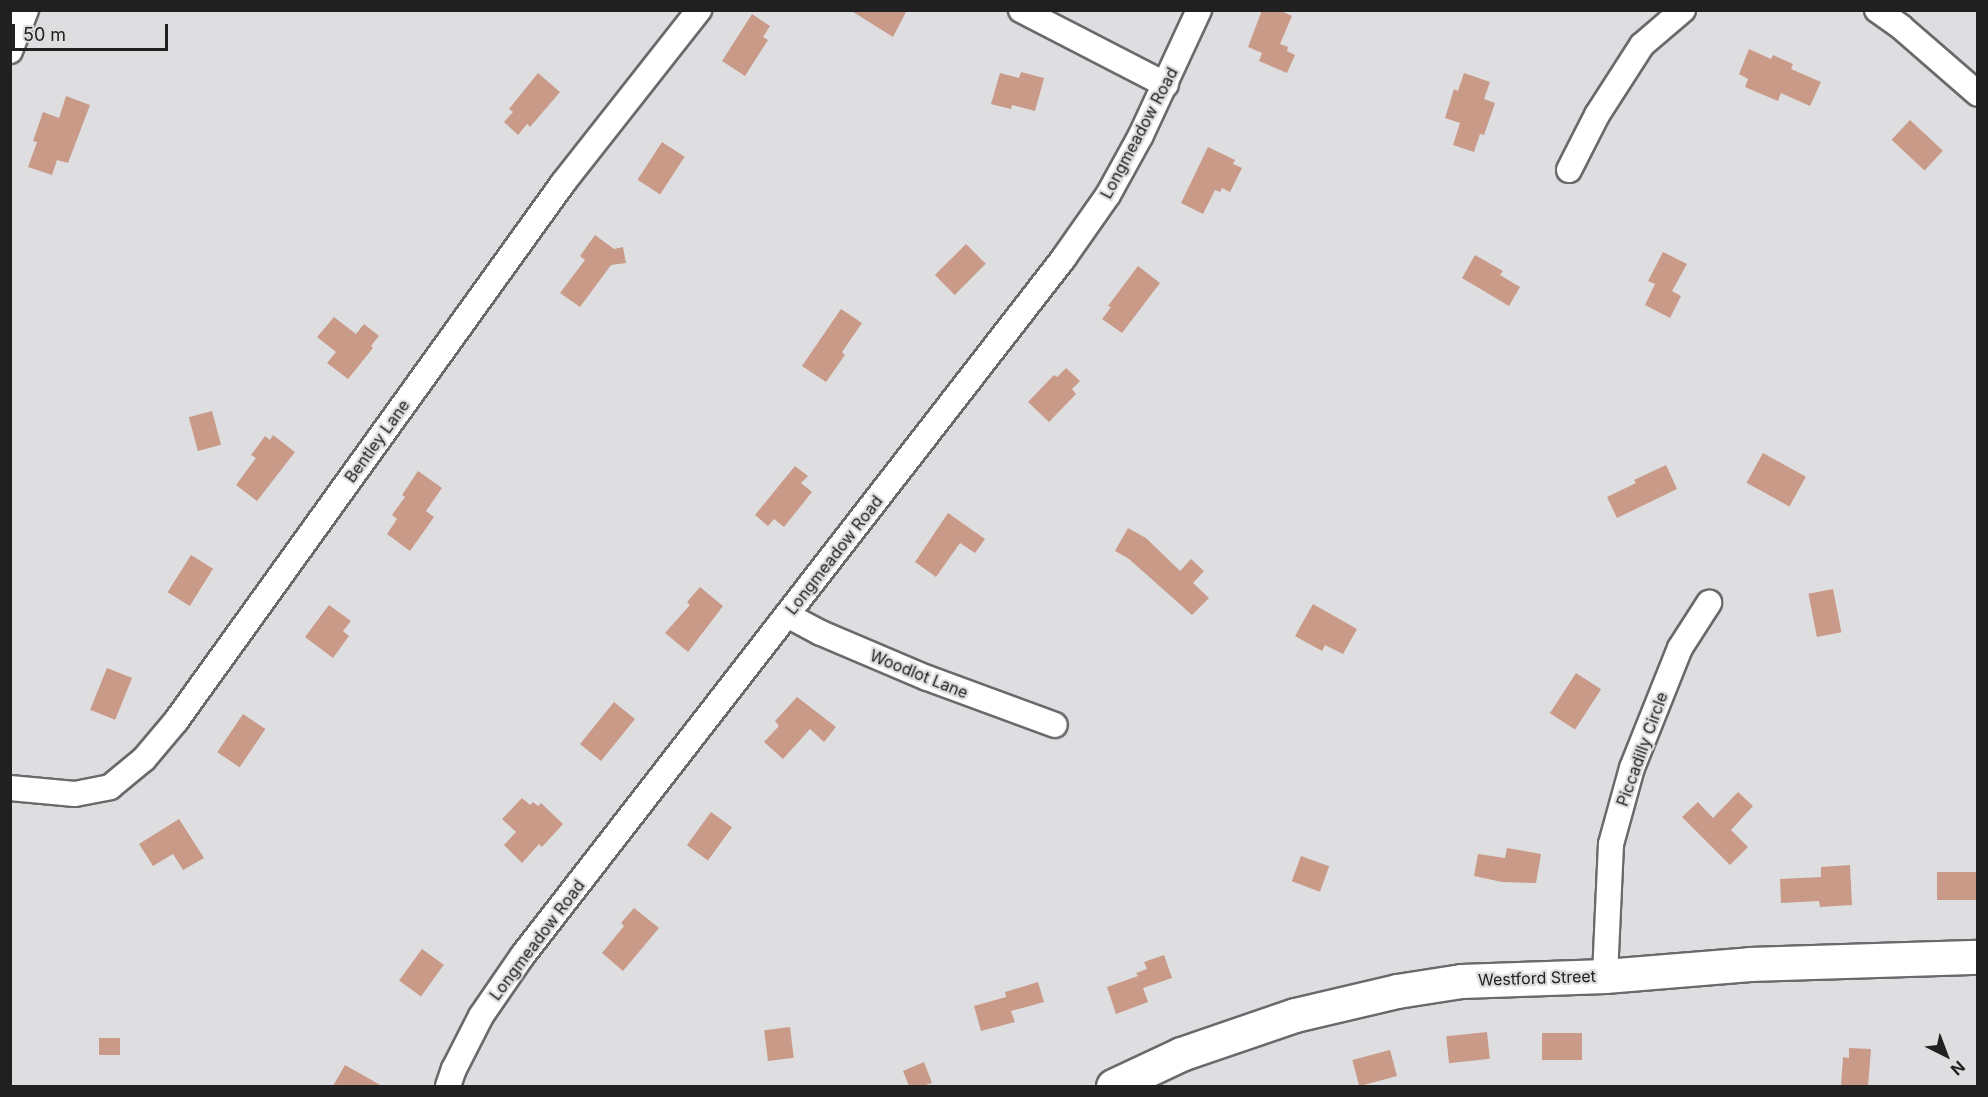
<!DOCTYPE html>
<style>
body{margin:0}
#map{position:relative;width:1988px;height:1097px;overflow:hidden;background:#dedee1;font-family:Inter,sans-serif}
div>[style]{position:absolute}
.building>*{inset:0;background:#c99a88;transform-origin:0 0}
.roads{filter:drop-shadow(2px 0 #6a6a6d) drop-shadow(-2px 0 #6a6a6d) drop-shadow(0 2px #6a6a6d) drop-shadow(0 -2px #6a6a6d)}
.street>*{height:24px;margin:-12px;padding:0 12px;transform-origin:12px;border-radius:12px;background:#fff}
.secondary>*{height:33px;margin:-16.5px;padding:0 16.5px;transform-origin:16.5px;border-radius:16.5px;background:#fff}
span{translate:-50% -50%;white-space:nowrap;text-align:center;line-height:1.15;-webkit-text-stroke:4.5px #dedee1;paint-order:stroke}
.street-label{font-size:16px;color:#202021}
.frame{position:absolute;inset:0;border:12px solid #202021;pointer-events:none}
.north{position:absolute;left:1916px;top:1025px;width:60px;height:60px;-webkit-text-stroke:4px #dedee1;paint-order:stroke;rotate:138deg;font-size:16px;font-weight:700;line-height:24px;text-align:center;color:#202021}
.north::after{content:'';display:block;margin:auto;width:21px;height:27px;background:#202021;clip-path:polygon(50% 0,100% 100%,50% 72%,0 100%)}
.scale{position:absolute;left:12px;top:24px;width:156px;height:27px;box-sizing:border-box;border:3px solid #202021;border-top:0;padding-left:8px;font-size:18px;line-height:21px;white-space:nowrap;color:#202021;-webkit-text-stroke:4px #dedee1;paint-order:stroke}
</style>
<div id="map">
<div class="building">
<div style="clip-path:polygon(850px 10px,907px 10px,893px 37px)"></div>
<div style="clip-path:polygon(1262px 10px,1279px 10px,1292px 16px,1280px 44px,1288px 47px,1287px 51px,1295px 55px,1287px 73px,1259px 61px,1262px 53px,1248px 47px)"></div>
<div style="clip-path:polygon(752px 14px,770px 26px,763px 37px,768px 40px,745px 76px,722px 61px)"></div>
<div style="clip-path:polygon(1749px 49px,1771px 59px,1773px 55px,1793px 64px,1791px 69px,1821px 82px,1810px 106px,1781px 93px,1778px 101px,1745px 87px,1748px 79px,1739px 74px)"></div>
<div style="clip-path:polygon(1021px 72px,1044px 78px,1035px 111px,1012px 105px,1011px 109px,991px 104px,1000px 73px,1019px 78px)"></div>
<div style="clip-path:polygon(538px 73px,560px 92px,530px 127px,527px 124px,518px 135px,504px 122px,513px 112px,509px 109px)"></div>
<div style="clip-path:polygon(1464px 73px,1490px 82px,1484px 99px,1495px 103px,1484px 135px,1480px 134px,1474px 152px,1453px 145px,1460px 123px,1445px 118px,1454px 89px,1458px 91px)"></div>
<div style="clip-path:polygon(66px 96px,90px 105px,68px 163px,57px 160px,52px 175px,28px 167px,37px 142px,33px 141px,43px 112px,59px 118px)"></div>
<div style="left:1910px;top:120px;width:45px;height:27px;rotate:43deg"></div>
<div style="left:662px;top:142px;width:27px;height:45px;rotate:33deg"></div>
<div style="clip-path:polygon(1208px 147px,1235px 160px,1233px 164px,1242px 168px,1230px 192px,1222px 188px,1220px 192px,1215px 190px,1203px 214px,1181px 203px)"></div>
<div style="clip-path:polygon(595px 235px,614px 249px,623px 247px,626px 263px,611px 265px,580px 307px,560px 293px,585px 260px,580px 256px)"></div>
<div style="left:966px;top:244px;width:28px;height:44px;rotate:45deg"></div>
<div style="clip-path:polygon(1663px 252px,1687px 264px,1672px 291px,1681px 296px,1670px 318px,1645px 305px,1655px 284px,1648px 281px)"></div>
<div style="clip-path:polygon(1475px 255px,1503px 271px,1500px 275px,1520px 287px,1509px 306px,1462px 278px)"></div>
<div style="clip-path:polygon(1138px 266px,1160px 283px,1122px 333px,1102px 319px,1111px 307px,1108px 306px)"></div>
<div style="clip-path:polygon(841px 309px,862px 323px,842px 352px,845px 355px,826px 382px,802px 366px)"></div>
<div style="clip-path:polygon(334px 317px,356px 334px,364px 324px,379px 336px,371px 346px,373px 348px,348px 379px,327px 363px,336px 352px,317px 337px)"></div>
<div style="clip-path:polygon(1066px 368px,1080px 381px,1072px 389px,1076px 394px,1049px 422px,1028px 402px,1054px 375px,1057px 377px)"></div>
<div style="left:212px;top:411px;width:35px;height:24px;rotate:75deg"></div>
<div style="clip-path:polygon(273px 435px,295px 452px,257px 501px,236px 485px,256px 458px,251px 455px,265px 436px,270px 440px)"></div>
<div style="left:1763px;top:453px;width:49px;height:34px;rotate:29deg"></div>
<div style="clip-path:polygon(1666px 465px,1677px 489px,1617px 518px,1607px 497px,1636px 483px,1634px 480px)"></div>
<div style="clip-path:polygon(795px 466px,808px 476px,801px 483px,812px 492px,784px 527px,774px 519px,768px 526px,755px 515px)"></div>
<div style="clip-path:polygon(418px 471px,442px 488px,426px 511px,434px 517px,410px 551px,387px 534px,397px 519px,392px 515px,405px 497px,402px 495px)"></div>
<div style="clip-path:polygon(948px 513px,985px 539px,975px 553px,960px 543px,936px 577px,915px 562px)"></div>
<div style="clip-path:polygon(1128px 528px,1146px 538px,1180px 571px,1191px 559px,1204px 571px,1193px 583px,1209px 598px,1192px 615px,1129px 559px,1115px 551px)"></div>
<div style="left:191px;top:555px;width:26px;height:44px;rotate:32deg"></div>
<div style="clip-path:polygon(700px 587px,723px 606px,688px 652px,665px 633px,690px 605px,687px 602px)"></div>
<div style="left:1833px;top:589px;width:44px;height:25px;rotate:79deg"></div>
<div style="clip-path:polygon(1313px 604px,1357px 629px,1343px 654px,1325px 645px,1322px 651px,1295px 636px)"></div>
<div style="clip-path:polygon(329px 605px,351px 621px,343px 631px,349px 636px,333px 658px,305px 637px)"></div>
<div style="left:107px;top:668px;width:27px;height:45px;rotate:22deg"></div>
<div style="left:1576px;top:673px;width:30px;height:48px;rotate:33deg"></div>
<div style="clip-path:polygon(797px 697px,836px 727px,824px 742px,810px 729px,783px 759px,764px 742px,779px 726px,775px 721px)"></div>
<div style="left:614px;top:702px;width:27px;height:54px;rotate:39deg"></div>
<div style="left:243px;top:714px;width:27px;height:46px;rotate:34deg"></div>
<div style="clip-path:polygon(1738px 792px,1753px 806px,1731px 830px,1748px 847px,1730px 865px,1682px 817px,1698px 802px,1713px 818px)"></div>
<div style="clip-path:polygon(522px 798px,530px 805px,533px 802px,538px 806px,541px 803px,563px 824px,542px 847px,539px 844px,522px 863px,504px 845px,516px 832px,502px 819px)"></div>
<div style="left:711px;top:812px;width:26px;height:41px;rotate:36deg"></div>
<div style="clip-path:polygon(179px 819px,204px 858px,183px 870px,173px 854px,153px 866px,139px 844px)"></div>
<div style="clip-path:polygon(1507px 848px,1541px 854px,1536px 883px,1502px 882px,1474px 876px,1478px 854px,1505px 858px)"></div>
<div style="left:1301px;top:856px;width:30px;height:27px;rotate:20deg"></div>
<div style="clip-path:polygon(1850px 865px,1852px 905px,1820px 907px,1819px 901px,1781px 903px,1780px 879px,1821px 877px,1821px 867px)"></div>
<div style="left:1977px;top:872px;width:28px;height:40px;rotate:90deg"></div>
<div style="clip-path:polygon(634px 908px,659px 928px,623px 971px,602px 953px,624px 926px,621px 923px)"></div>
<div style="left:422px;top:949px;width:27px;height:39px;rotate:36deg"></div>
<div style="clip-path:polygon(1164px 955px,1172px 978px,1143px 988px,1148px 1002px,1116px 1014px,1107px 987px,1138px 976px,1136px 973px,1147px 969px,1144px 962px)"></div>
<div style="clip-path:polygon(1038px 982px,1044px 1002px,1011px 1011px,1015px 1022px,981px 1031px,974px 1006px,1006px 997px,1005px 992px)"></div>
<div style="left:790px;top:1027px;width:31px;height:26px;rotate:83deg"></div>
<div style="left:1487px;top:1032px;width:27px;height:41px;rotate:84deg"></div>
<div style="left:1542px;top:1033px;width:40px;height:27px"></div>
<div style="left:120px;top:1038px;width:17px;height:21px;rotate:90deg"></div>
<div style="clip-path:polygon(1849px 1048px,1871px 1049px,1868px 1086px,1841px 1086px,1843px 1057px,1849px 1058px)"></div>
<div style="left:1390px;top:1050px;width:27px;height:39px;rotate:75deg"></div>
<div style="clip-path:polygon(924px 1062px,932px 1083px,922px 1086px,909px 1086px,903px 1071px)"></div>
<div style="clip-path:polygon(345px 1065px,382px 1086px,333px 1086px)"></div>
</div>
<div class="roads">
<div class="street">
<div style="left:1021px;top:10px;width:163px;rotate:27.3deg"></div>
<div style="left:1877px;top:10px;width:29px;rotate:35deg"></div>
<div style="left:1901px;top:27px;width:102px;rotate:41deg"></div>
<div style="left:10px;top:51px;width:44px;rotate:-68.7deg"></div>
<div style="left:1569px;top:170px;width:62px;rotate:-63deg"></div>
<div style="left:1597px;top:115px;width:83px;rotate:-57.3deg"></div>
<div style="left:1642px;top:45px;width:54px;rotate:-40.5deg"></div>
<div style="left:787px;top:615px;width:38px;rotate:28deg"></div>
<div style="left:821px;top:633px;width:115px;rotate:23deg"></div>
<div style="left:927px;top:678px;width:136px;rotate:20.2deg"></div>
<div style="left:10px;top:788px;width:65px;rotate:5.3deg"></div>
<div style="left:75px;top:794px;width:36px;rotate:-11deg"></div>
<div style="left:110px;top:787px;width:44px;rotate:-39.5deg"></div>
<div style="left:144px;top:759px;width:50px;rotate:-49.9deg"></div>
<div style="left:176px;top:721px;width:663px;rotate:-54.27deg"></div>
<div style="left:563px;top:183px;width:220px;rotate:-51.8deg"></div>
<div style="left:1605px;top:976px;width:132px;rotate:-87.4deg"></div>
<div style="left:1611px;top:844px;width:79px;rotate:-74.6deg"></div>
<div style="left:1632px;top:768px;width:129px;rotate:-68.2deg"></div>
<div style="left:1680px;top:648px;width:54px;rotate:-57.2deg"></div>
<div style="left:448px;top:1086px;width:18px;rotate:-71deg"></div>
<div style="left:454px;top:1069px;width:59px;rotate:-63deg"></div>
<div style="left:481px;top:1016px;width:74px;rotate:-55.5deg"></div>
<div style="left:523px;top:955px;width:881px;rotate:-52.19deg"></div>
<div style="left:1063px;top:259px;width:78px;rotate:-54.9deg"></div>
<div style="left:1108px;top:195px;width:68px;rotate:-61.2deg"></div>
<div style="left:1141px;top:135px;width:138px;rotate:-65.1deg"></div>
</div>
<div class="secondary">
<div style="left:1113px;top:1086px;width:75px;rotate:-25.2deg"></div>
<div style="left:1181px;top:1054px;width:120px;rotate:-18.9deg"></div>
<div style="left:1295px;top:1015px;width:105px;rotate:-13.2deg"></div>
<div style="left:1397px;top:991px;width:65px;rotate:-8.9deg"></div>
<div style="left:1461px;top:981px;width:144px;rotate:-2deg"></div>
<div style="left:1605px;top:976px;width:145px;rotate:-4.7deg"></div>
<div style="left:1750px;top:964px;width:228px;rotate:-1.8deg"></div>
</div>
</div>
<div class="street-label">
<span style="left:1139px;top:133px;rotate:-62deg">Longmeadow Road</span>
<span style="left:377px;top:441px;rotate:-54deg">Bentley Lane</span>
<span style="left:834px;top:555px;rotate:-52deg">Longmeadow Road</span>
<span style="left:919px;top:674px;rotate:22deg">Woodlot Lane</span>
<span style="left:1642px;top:749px;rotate:-70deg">Piccadilly Circle</span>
<span style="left:537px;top:940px;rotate:-53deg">Longmeadow Road</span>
<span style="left:1537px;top:978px;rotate:-2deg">Westford Street</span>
</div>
<div class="frame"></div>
<div class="north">N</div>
<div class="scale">50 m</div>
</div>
